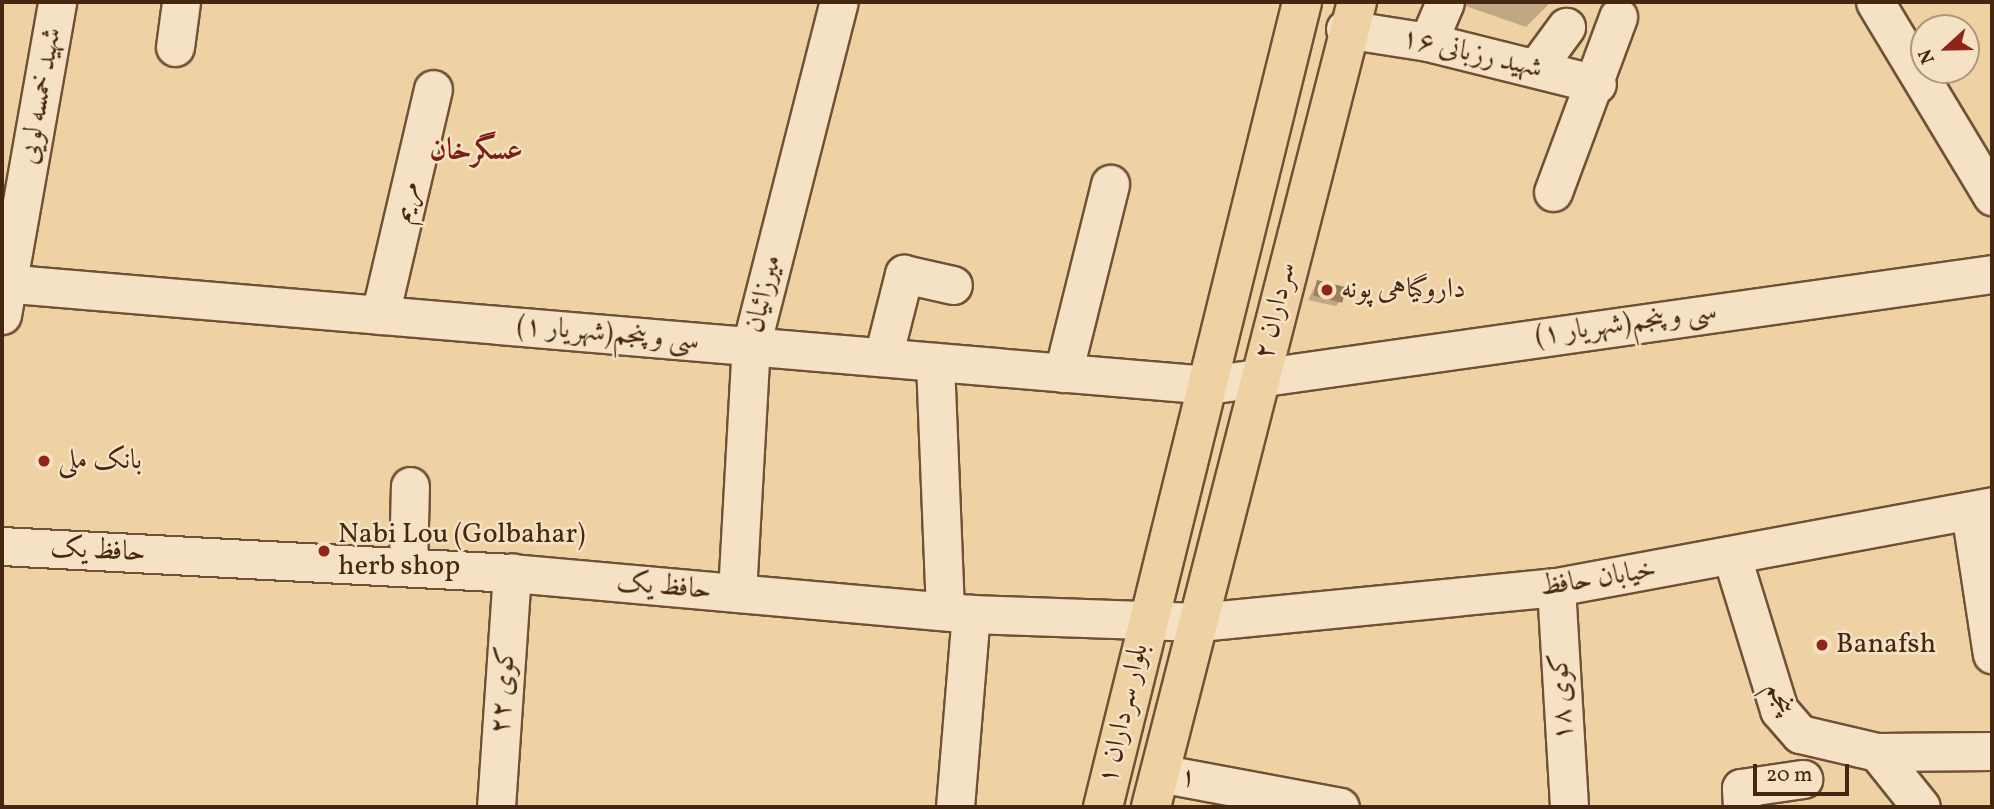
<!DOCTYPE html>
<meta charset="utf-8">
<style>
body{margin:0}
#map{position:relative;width:1994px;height:809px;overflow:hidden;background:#efd2a4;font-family:Vollkorn,Amiri,serif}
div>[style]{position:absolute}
.shadow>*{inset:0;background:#0003}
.building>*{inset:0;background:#9e7f5d;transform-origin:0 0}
.roads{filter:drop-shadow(2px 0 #705135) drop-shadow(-2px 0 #705135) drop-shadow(0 2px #705135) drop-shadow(0 -2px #705135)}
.minor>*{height:37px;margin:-18.5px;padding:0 18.5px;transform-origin:18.5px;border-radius:18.5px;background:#f5e2c4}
.major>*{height:38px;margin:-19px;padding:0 19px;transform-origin:19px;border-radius:19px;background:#efd2a4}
.dots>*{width:19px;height:19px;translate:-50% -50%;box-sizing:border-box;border:4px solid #f5e2c4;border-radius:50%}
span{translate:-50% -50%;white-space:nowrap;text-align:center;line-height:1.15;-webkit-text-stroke:5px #f5e2c4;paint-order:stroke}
.street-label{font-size:28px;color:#462610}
.poi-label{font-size:28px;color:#462610}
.left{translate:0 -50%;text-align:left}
.neighbourhood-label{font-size:30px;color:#7a1f14;font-weight:700}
.frame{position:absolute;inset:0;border:4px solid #462610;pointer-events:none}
.north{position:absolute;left:1910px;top:14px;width:70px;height:70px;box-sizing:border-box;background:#f5e2c4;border:2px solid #af977c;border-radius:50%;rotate:248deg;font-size:19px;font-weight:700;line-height:28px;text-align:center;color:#462610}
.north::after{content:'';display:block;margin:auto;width:24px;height:32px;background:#8f2418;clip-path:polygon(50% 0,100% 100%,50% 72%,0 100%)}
.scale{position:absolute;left:1753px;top:764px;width:96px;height:32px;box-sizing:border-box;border:4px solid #462610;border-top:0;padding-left:9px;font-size:21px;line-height:24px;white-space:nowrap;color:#462610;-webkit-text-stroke:5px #f5e2c4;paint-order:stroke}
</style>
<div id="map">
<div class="shadow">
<div style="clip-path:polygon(1454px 2px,1551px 2px,1526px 27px)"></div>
<div style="clip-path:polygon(1318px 281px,1341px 300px,1336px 306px,1308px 300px)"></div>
</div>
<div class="building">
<div style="left:1317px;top:280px;width:30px;height:16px;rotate:14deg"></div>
</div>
<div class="roads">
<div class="minor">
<div style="left:1875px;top:2px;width:227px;rotate:58.9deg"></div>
<div style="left:1345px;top:29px;width:84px;rotate:8.9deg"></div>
<div style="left:1428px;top:42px;width:174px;rotate:14deg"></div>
<div style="left:1428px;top:42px;width:43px;rotate:-67deg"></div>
<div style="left:175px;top:47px;width:45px;rotate:-82.4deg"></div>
<div style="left:1536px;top:68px;width:51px;rotate:-53.8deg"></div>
<div style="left:1553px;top:192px;width:187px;rotate:-69.6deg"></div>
<div style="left:2px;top:283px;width:1210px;rotate:4.83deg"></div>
<div style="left:1208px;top:385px;width:792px;rotate:-8.06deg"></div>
<div style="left:2px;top:315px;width:318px;rotate:-80deg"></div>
<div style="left:380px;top:315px;width:232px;rotate:-76.8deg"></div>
<div style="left:883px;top:357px;width:86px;rotate:-75.8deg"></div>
<div style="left:904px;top:274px;width:50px;rotate:12.7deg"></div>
<div style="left:935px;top:362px;width:249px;rotate:87.7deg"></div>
<div style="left:1063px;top:373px;width:195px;rotate:-76deg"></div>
<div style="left:1970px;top:511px;width:145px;rotate:81.3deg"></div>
<div style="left:2px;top:546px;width:511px;rotate:3.03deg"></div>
<div style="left:512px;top:573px;width:461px;rotate:5.1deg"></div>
<div style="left:971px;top:614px;width:228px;rotate:2deg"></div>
<div style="left:1199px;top:622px;width:359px;rotate:-5.6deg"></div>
<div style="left:1556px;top:587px;width:443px;rotate:-10.5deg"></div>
<div style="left:1732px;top:557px;width:160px;rotate:72.9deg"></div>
<div style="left:1779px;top:710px;width:32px;rotate:49deg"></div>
<div style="left:1800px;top:734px;width:79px;rotate:13.2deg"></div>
<div style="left:1877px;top:752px;width:70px;rotate:51.3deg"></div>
<div style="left:408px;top:566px;width:80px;rotate:-88.6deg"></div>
<div style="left:1556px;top:587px;width:220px;rotate:86.6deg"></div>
<div style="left:737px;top:593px;width:247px;rotate:-86.8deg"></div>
<div style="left:751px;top:346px;width:355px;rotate:-75.7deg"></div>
<div style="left:1877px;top:752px;width:115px;rotate:-0.5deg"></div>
<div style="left:1159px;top:773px;width:184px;rotate:10.6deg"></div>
<div style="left:496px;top:807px;width:235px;rotate:-86.1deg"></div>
<div style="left:955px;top:807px;width:194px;rotate:-85.3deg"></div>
<div style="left:1742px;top:807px;width:19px;rotate:-93deg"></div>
<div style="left:1741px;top:788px;width:63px;rotate:-8.3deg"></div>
</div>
<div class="major">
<div style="left:1103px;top:807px;width:829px;rotate:-76.11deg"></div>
<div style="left:1151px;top:807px;width:831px;rotate:-75.65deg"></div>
</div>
</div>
<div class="dots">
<div style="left:1327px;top:290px;background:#8f2418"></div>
<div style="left:44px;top:461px;background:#8f2418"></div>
<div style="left:324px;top:551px;background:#8f2418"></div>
<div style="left:1822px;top:645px;background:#8f2418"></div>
</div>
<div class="street-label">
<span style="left:1472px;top:54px;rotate:13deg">شهید رزبانی ۱۶</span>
<span style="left:41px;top:96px;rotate:-80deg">شهید خمسه لویی</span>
<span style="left:407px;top:202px;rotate:-77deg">مریم</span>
<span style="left:764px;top:294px;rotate:-76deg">میرزائیان</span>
<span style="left:1276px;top:311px;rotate:-76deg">سرداران ۲</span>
<span style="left:1626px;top:324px;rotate:-8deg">سی و پنجم(شهریار ۱)</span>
<span style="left:608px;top:334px;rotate:5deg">سی و پنجم(شهریار ۱)</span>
<span style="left:98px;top:551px;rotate:3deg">حافظ یک</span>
<span style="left:1598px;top:579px;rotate:-9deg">خیابان حافظ</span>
<span style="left:664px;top:587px;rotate:5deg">حافظ یک</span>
<span style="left:504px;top:690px;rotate:-86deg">کوی ۲۲</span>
<span style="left:1562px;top:697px;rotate:-93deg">کوی ۱۸</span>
<span style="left:1780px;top:698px;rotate:65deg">پنجم</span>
<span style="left:1124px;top:714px;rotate:-77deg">بلوار سرداران ۱</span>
<span style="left:1188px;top:778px;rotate:11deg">۱</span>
</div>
<div class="poi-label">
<span class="left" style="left:1341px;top:290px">داروگیاهی پونه</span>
<span class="left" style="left:58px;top:461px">بانک ملی</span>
<span class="left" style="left:338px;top:551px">Nabi Lou (Golbahar)<br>herb shop</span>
<span class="left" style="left:1836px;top:645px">Banafsh</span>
</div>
<div class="neighbourhood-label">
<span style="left:476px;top:151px">عسگرخان</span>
</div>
<div class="frame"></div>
<div class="north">N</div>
<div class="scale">20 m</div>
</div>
